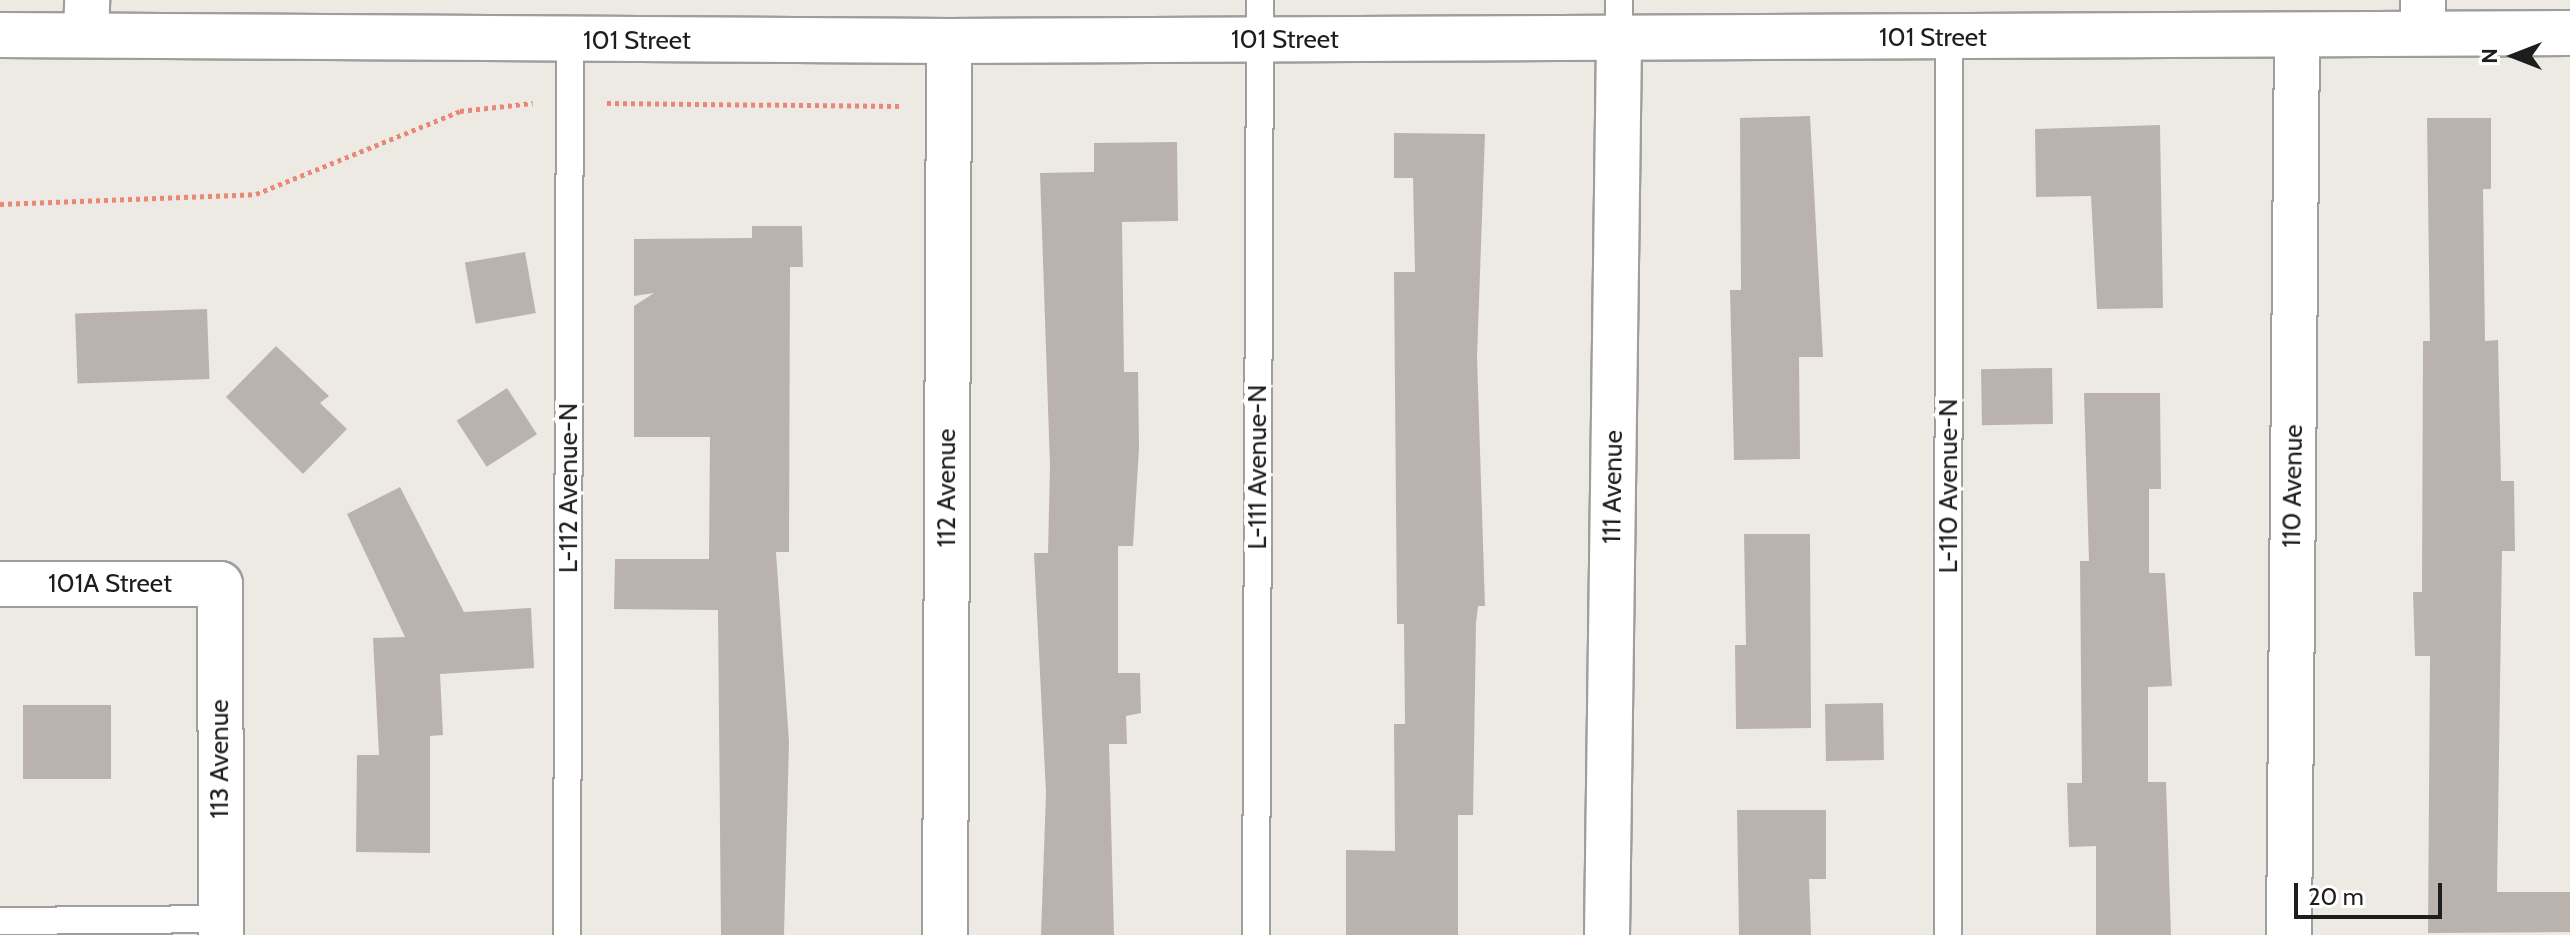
<!DOCTYPE html>
<style>
body{margin:0}
#map{position:relative;width:2570px;height:935px;overflow:hidden;background:#edeae3;font-family:Cabin,sans-serif}
div>[style]{position:absolute}
.building>*{inset:0;background:#bab3ad;transform-origin:0 0}
.path>*{height:5px;margin-top:-2.5px;transform-origin:0;background:repeating-linear-gradient(90deg,#ea8777 0 4px,transparent 0 8px)}
.roads{filter:drop-shadow(2px 0 #9e9e9e) drop-shadow(-2px 0 #9e9e9e) drop-shadow(0 2px #9e9e9e) drop-shadow(0 -2px #9e9e9e)}
.service>*{height:26px;margin:-13px;padding:0 13px;transform-origin:13px;border-radius:13px;background:#fff}
.minor>*{height:44px;margin:-22px;padding:0 22px;transform-origin:22px;border-radius:22px;background:#fff}
.tertiary>*{height:44px;margin:-22px;padding:0 22px;transform-origin:22px;border-radius:22px;background:#fff}
span{translate:-50% -50%;white-space:nowrap;text-align:center;line-height:1.15;-webkit-text-stroke:8px #fff;paint-order:stroke}
.street-label{font-size:26px;color:#1d1d1d}
.north{position:absolute;left:2474px;top:16px;width:80px;height:80px;-webkit-text-stroke:6px #fff;paint-order:stroke;rotate:270deg;font-size:22px;font-weight:700;line-height:32px;text-align:center;color:#1d1d1d}
.north::after{content:'';display:block;margin:auto;width:28px;height:36px;background:#1d1d1d;clip-path:polygon(50% 0,100% 100%,50% 72%,0 100%)}
.scale{position:absolute;left:2294px;top:883px;width:148px;height:36px;box-sizing:border-box;border:4px solid #1d1d1d;border-top:0;padding-left:10px;font-size:24px;line-height:28px;white-space:nowrap;color:#1d1d1d;-webkit-text-stroke:6px #fff;paint-order:stroke}
</style>
<div id="map">
<div class="building">
<div style="clip-path:polygon(1810px 116px,1823px 357px,1799px 357px,1800px 459px,1734px 460px,1730px 290px,1741px 290px,1740px 118px)"></div>
<div style="clip-path:polygon(2427px 118px,2491px 118px,2491px 189px,2483px 189px,2485px 341px,2498px 340px,2501px 481px,2514px 481px,2515px 551px,2502px 551px,2497px 892px,2570px 892px,2570px 932px,2428px 933px,2430px 656px,2415px 656px,2413px 592px,2422px 592px,2423px 341px,2430px 341px)"></div>
<div style="clip-path:polygon(2160px 125px,2163px 308px,2097px 309px,2091px 196px,2036px 197px,2035px 129px)"></div>
<div style="clip-path:polygon(1394px 133px,1485px 134px,1477px 357px,1485px 606px,1478px 606px,1476px 623px,1473px 815px,1458px 815px,1458px 935px,1346px 935px,1346px 850px,1395px 851px,1394px 724px,1405px 724px,1404px 624px,1397px 624px,1394px 272px,1415px 272px,1413px 178px,1394px 178px)"></div>
<div style="clip-path:polygon(1177px 142px,1178px 221px,1122px 222px,1124px 372px,1138px 372px,1139px 448px,1133px 546px,1118px 546px,1118px 673px,1140px 673px,1141px 713px,1126px 716px,1127px 744px,1109px 744px,1114px 935px,1041px 935px,1046px 793px,1034px 553px,1048px 553px,1050px 466px,1040px 173px,1094px 172px,1094px 143px)"></div>
<div style="clip-path:polygon(752px 226px,802px 226px,803px 267px,790px 267px,789px 552px,776px 552px,789px 742px,784px 935px,721px 935px,718px 610px,614px 609px,615px 559px,709px 559px,710px 437px,634px 437px,634px 306px,654px 293px,634px 296px,634px 239px,752px 238px)"></div>
<div style="left:525px;top:252px;width:62px;height:61px;rotate:80deg"></div>
<div style="left:207px;top:309px;width:70px;height:132px;rotate:88deg"></div>
<div style="clip-path:polygon(276px 346px,329px 396px,320px 403px,347px 429px,303px 474px,226px 397px)"></div>
<div style="left:2052px;top:368px;width:56px;height:71px;rotate:89deg"></div>
<div style="left:507px;top:388px;width:55px;height:60px;rotate:57deg"></div>
<div style="clip-path:polygon(2084px 393px,2160px 393px,2161px 489px,2149px 489px,2149px 573px,2165px 573px,2172px 686px,2148px 687px,2148px 782px,2166px 782px,2171px 935px,2096px 935px,2096px 846px,2069px 847px,2067px 783px,2082px 783px,2080px 561px,2089px 561px)"></div>
<div style="clip-path:polygon(400px 487px,464px 612px,531px 608px,534px 668px,440px 674px,443px 735px,430px 736px,430px 853px,356px 852px,357px 755px,379px 755px,373px 638px,405px 637px,347px 514px)"></div>
<div style="clip-path:polygon(1744px 534px,1810px 534px,1811px 728px,1736px 729px,1735px 645px,1746px 645px)"></div>
<div style="left:1883px;top:703px;width:57px;height:58px;rotate:89deg"></div>
<div style="left:111px;top:705px;width:74px;height:88px;rotate:90deg"></div>
<div style="clip-path:polygon(1737px 810px,1826px 810px,1826px 879px,1809px 879px,1811px 935px,1739px 935px)"></div>
</div>
<div class="path">
<div style="left:607px;top:103px;width:294px;rotate:0.6deg"></div>
<div style="left:0;top:204px;width:256px;rotate:-2.2deg"></div>
<div style="left:256px;top:194px;width:220px;rotate:-22.1deg"></div>
<div style="left:460px;top:111px;width:73px;rotate:-6.3deg"></div>
</div>
<div class="roads">
<div class="service">
<div style="left:1619px;top:0;width:39px;rotate:90deg"></div>
<div style="left:0;top:921px;width:221px;rotate:-0.5deg"></div>
<div style="left:567px;top:935px;width:894px;rotate:-89.81deg"></div>
<div style="left:1256px;top:935px;width:935px;rotate:-89.75deg"></div>
<div style="left:1948px;top:935px;width:897px;rotate:-89.94deg"></div>
</div>
<div class="minor">
<div style="left:2423px;top:0;width:31px;rotate:90deg"></div>
<div style="left:86px;top:35px;width:35px;rotate:-88deg"></div>
<div style="left:0;top:584px;width:220px"></div>
<div style="left:220px;top:584px;width:351px;rotate:89.8deg"></div>
<div style="left:945px;top:935px;width:894px;rotate:-89.74deg"></div>
<div style="left:1607px;top:935px;width:896px;rotate:-89.23deg"></div>
<div style="left:2289px;top:935px;width:899px;rotate:-89.49deg"></div>
</div>
<div class="tertiary">
<div style="left:0;top:35px;width:949px;rotate:0.36deg"></div>
<div style="left:949px;top:41px;width:1621px;rotate:-0.28deg"></div>
</div>
</div>
<div class="street-label">
<span style="left:1933px;top:38px">101 Street</span>
<span style="left:1285px;top:40px">101 Street</span>
<span style="left:637px;top:41px">101 Street</span>
<span style="left:1258px;top:467px;rotate:-90deg">L-111 Avenue-N</span>
<span style="left:1949px;top:486px;rotate:-90deg">L-110 Avenue-N</span>
<span style="left:2293px;top:486px;rotate:-89deg">110 Avenue</span>
<span style="left:1613px;top:487px;rotate:-89deg">111 Avenue</span>
<span style="left:569px;top:488px;rotate:-90deg">L-112 Avenue-N</span>
<span style="left:947px;top:488px;rotate:-90deg">112 Avenue</span>
<span style="left:110px;top:584px">101A Street</span>
<span style="left:220px;top:759px;rotate:-90deg">113 Avenue</span>
</div>
<div class="north">N</div>
<div class="scale">20 m</div>
</div>
